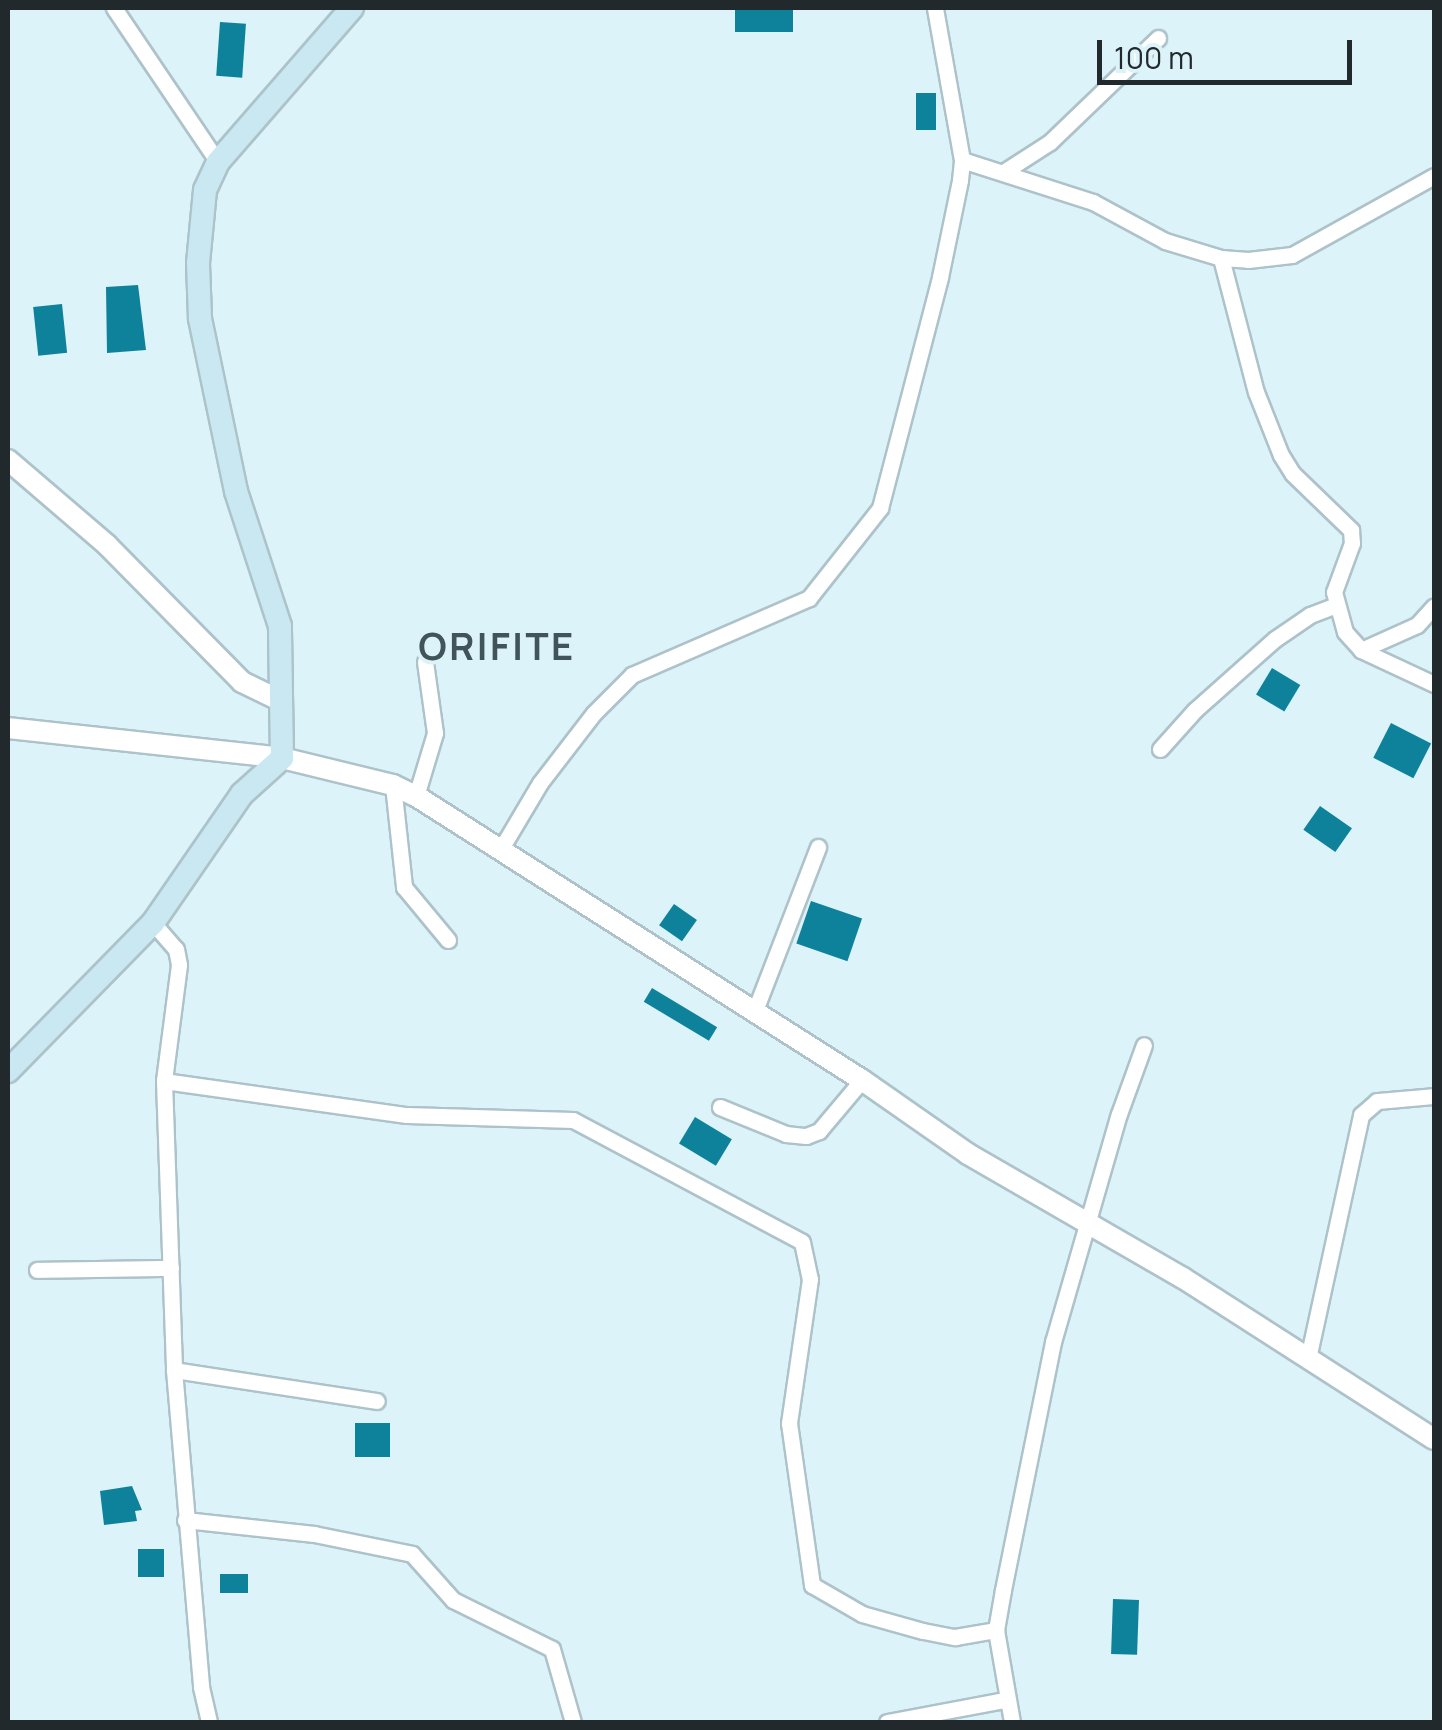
<!DOCTYPE html>
<style>
body{margin:0}
#map{position:relative;width:1442px;height:1730px;overflow:hidden;background:#dcf3f9;font-family:Manrope,sans-serif}
div>[style]{position:absolute}
.building>*{inset:0;background:#0e829b;transform-origin:0 0}
.roads{filter:drop-shadow(2px 0 #adc2c9) drop-shadow(-2px 0 #adc2c9) drop-shadow(0 2px #adc2c9) drop-shadow(0 -2px #adc2c9)}
.minor>*{height:15px;margin:-7.5px;padding:0 7.5px;transform-origin:7.5px;border-radius:7.5px;background:#fff}
.tertiary>*{height:20px;margin:-10px;padding:0 10px;transform-origin:10px;border-radius:10px;background:#fff}
.secondary>*{height:22px;margin:-11px;padding:0 11px;transform-origin:11px;border-radius:11px;background:#c9e8f1}
span{translate:-50% -50%;white-space:nowrap;text-align:center;line-height:1.15;-webkit-text-stroke:8px #dcf3f9;paint-order:stroke}
.district-label{font-size:38px;color:#41545a;font-weight:700;letter-spacing:2.5px}
.frame{position:absolute;inset:0;border:10px solid #21292c;pointer-events:none}
.scale{position:absolute;left:1097px;top:40px;width:255px;height:45px;box-sizing:border-box;border:5px solid #21292c;border-top:0;padding-left:12px;font-size:30px;line-height:35px;white-space:nowrap;color:#21292c;-webkit-text-stroke:8px #dcf3f9;paint-order:stroke}
</style>
<div id="map">
<div class="building">
<div style="left:735px;top:8px;width:58px;height:24px"></div>
<div style="left:220px;top:22px;width:26px;height:54px;rotate:4deg"></div>
<div style="left:916px;top:93px;width:20px;height:37px"></div>
<div style="clip-path:polygon(138px 285px,146px 350px,107px 353px,106px 287px)"></div>
<div style="left:62px;top:304px;width:49px;height:29px;rotate:84deg"></div>
<div style="left:1272px;top:668px;width:33px;height:31px;rotate:31deg"></div>
<div style="left:1391px;top:723px;width:45px;height:39px;rotate:27deg"></div>
<div style="left:1320px;top:806px;width:39px;height:29px;rotate:35deg"></div>
<div style="left:811px;top:901px;width:54px;height:45px;rotate:19deg"></div>
<div style="left:674px;top:904px;width:28px;height:26px;rotate:35deg"></div>
<div style="left:652px;top:988px;width:76px;height:16px;rotate:31deg"></div>
<div style="left:695px;top:1117px;width:43px;height:31px;rotate:31deg"></div>
<div style="left:355px;top:1423px;width:35px;height:34px"></div>
<div style="clip-path:polygon(132px 1486px,142px 1510px,135px 1511px,137px 1521px,104px 1525px,100px 1491px)"></div>
<div style="left:138px;top:1549px;width:26px;height:28px"></div>
<div style="left:220px;top:1574px;width:28px;height:19px"></div>
<div style="left:1113px;top:1599px;width:26px;height:55px;rotate:2deg"></div>
</div>
<div class="roads">
<div class="minor">
<div style="left:114px;top:8px;width:186px;rotate:56deg"></div>
<div style="left:962px;top:160px;width:138px;rotate:17.8deg"></div>
<div style="left:1093px;top:202px;width:82px;rotate:28.4deg"></div>
<div style="left:1165px;top:241px;width:59px;rotate:16.9deg"></div>
<div style="left:1221px;top:258px;width:27px;rotate:4deg"></div>
<div style="left:1248px;top:260px;width:44px;rotate:-6.5deg"></div>
<div style="left:1292px;top:255px;width:162px;rotate:-29.1deg"></div>
<div style="left:1005px;top:171px;width:54px;rotate:-32.8deg"></div>
<div style="left:1050px;top:142px;width:150px;rotate:-43.9deg"></div>
<div style="left:1221px;top:258px;width:138px;rotate:75.4deg"></div>
<div style="left:1256px;top:392px;width:68px;rotate:68.4deg"></div>
<div style="left:1281px;top:455px;width:22px;rotate:58deg"></div>
<div style="left:1293px;top:474px;width:81px;rotate:44deg"></div>
<div style="left:1351px;top:530px;width:13px;rotate:86deg"></div>
<div style="left:1352px;top:543px;width:52px;rotate:110.2deg"></div>
<div style="left:1334px;top:592px;width:41px;rotate:74.6deg"></div>
<div style="left:1345px;top:632px;width:24px;rotate:48deg"></div>
<div style="left:1361px;top:650px;width:81px;rotate:25deg"></div>
<div style="left:1361px;top:650px;width:61px;rotate:-24.1deg"></div>
<div style="left:1417px;top:625px;width:25px;rotate:-48deg"></div>
<div style="left:1160px;top:749px;width:52px;rotate:-48.1deg"></div>
<div style="left:1195px;top:710px;width:107px;rotate:-41.6deg"></div>
<div style="left:1275px;top:639px;width:42px;rotate:-34.4deg"></div>
<div style="left:1310px;top:615px;width:26px;rotate:-21deg"></div>
<div style="left:393px;top:785px;width:103px;rotate:83.8deg"></div>
<div style="left:404px;top:887px;width:69px;rotate:50.3deg"></div>
<div style="left:416px;top:796px;width:66px;rotate:-73.2deg"></div>
<div style="left:435px;top:733px;width:72px;rotate:-98deg"></div>
<div style="left:502px;top:847px;width:74px;rotate:-59.3deg"></div>
<div style="left:540px;top:783px;width:88px;rotate:-52.4deg"></div>
<div style="left:594px;top:713px;width:54px;rotate:-45deg"></div>
<div style="left:632px;top:675px;width:193px;rotate:-23.5deg"></div>
<div style="left:809px;top:598px;width:115px;rotate:-51.7deg"></div>
<div style="left:880px;top:508px;width:239px;rotate:-75.4deg"></div>
<div style="left:940px;top:277px;width:99px;rotate:-78.3deg"></div>
<div style="left:960px;top:180px;width:20px;rotate:-84deg"></div>
<div style="left:962px;top:160px;width:154px;rotate:-100.1deg"></div>
<div style="left:153px;top:923px;width:35px;rotate:49deg"></div>
<div style="left:176px;top:949px;width:16px;rotate:79deg"></div>
<div style="left:179px;top:965px;width:117px;rotate:97.4deg"></div>
<div style="left:164px;top:1081px;width:289px;rotate:88deg"></div>
<div style="left:174px;top:1370px;width:318px;rotate:85.1deg"></div>
<div style="left:201px;top:1687px;width:36px;rotate:77deg"></div>
<div style="left:754px;top:1013px;width:178px;rotate:-68.9deg"></div>
<div style="left:164px;top:1081px;width:245px;rotate:8deg"></div>
<div style="left:407px;top:1115px;width:166px;rotate:1.7deg"></div>
<div style="left:573px;top:1120px;width:259px;rotate:28deg"></div>
<div style="left:802px;top:1242px;width:38px;rotate:78deg"></div>
<div style="left:810px;top:1279px;width:146px;rotate:98.3deg"></div>
<div style="left:789px;top:1423px;width:164px;rotate:81.9deg"></div>
<div style="left:812px;top:1585px;width:58px;rotate:30.1deg"></div>
<div style="left:862px;top:1614px;width:63px;rotate:15.6deg"></div>
<div style="left:923px;top:1631px;width:33px;rotate:11deg"></div>
<div style="left:955px;top:1637px;width:42px;rotate:-9.7deg"></div>
<div style="left:720px;top:1107px;width:71px;rotate:22.2deg"></div>
<div style="left:786px;top:1134px;width:20px;rotate:6deg"></div>
<div style="left:806px;top:1136px;width:14px;rotate:-21deg"></div>
<div style="left:819px;top:1131px;width:67px;rotate:-49.9deg"></div>
<div style="left:37px;top:1270px;width:134px;rotate:-0.9deg"></div>
<div style="left:1309px;top:1354px;width:245px;rotate:-77.7deg"></div>
<div style="left:1361px;top:1115px;width:21px;rotate:-41deg"></div>
<div style="left:1377px;top:1101px;width:57px;rotate:-5deg"></div>
<div style="left:174px;top:1370px;width:205px;rotate:8.7deg"></div>
<div style="left:185px;top:1520px;width:130px;rotate:6.2deg"></div>
<div style="left:314px;top:1534px;width:100px;rotate:11.5deg"></div>
<div style="left:412px;top:1554px;width:62px;rotate:48.3deg"></div>
<div style="left:453px;top:1600px;width:110px;rotate:26.3deg"></div>
<div style="left:552px;top:1649px;width:76px;rotate:74deg"></div>
<div style="left:887px;top:1722px;width:120px;rotate:-10.6deg"></div>
<div style="left:1012px;top:1722px;width:93px;rotate:-99.9deg"></div>
<div style="left:996px;top:1630px;width:41px;rotate:-80.1deg"></div>
<div style="left:1003px;top:1590px;width:253px;rotate:-78.6deg"></div>
<div style="left:1053px;top:1342px;width:237px;rotate:-73.9deg"></div>
<div style="left:1119px;top:1114px;width:73px;rotate:-70.1deg"></div>
</div>
<div class="tertiary">
<div style="left:8px;top:460px;width:130px;rotate:40.6deg"></div>
<div style="left:107px;top:545px;width:192px;rotate:45.4deg"></div>
<div style="left:242px;top:682px;width:43px;rotate:26deg"></div>
<div style="left:8px;top:728px;width:276px;rotate:6.2deg"></div>
<div style="left:282px;top:758px;width:114px;rotate:13.7deg"></div>
<div style="left:393px;top:785px;width:25px;rotate:26deg"></div>
<div style="left:416px;top:796px;width:529px;rotate:32.49deg"></div>
<div style="left:862px;top:1080px;width:129px;rotate:34.9deg"></div>
<div style="left:968px;top:1154px;width:248px;rotate:30deg"></div>
<div style="left:1183px;top:1278px;width:298px;rotate:32.7deg"></div>
</div>
<div class="secondary">
<div style="left:8px;top:1071px;width:207px;rotate:-45.6deg"></div>
<div style="left:153px;top:923px;width:157px;rotate:-55.4deg"></div>
<div style="left:242px;top:794px;width:54px;rotate:-42deg"></div>
<div style="left:282px;top:758px;width:132px;rotate:-90.9deg"></div>
<div style="left:280px;top:626px;width:142px;rotate:-108.1deg"></div>
<div style="left:236px;top:491px;width:177px;rotate:-101.8deg"></div>
<div style="left:200px;top:318px;width:55px;rotate:-92.1deg"></div>
<div style="left:198px;top:263px;width:73px;rotate:-84.5deg"></div>
<div style="left:205px;top:190px;width:31px;rotate:-65deg"></div>
<div style="left:218px;top:162px;width:204px;rotate:-49deg"></div>
</div>
</div>
<div class="district-label">
<span style="left:497px;top:646px">ORIFITE</span>
</div>
<div class="frame"></div>
<div class="scale">100 m</div>
</div>
